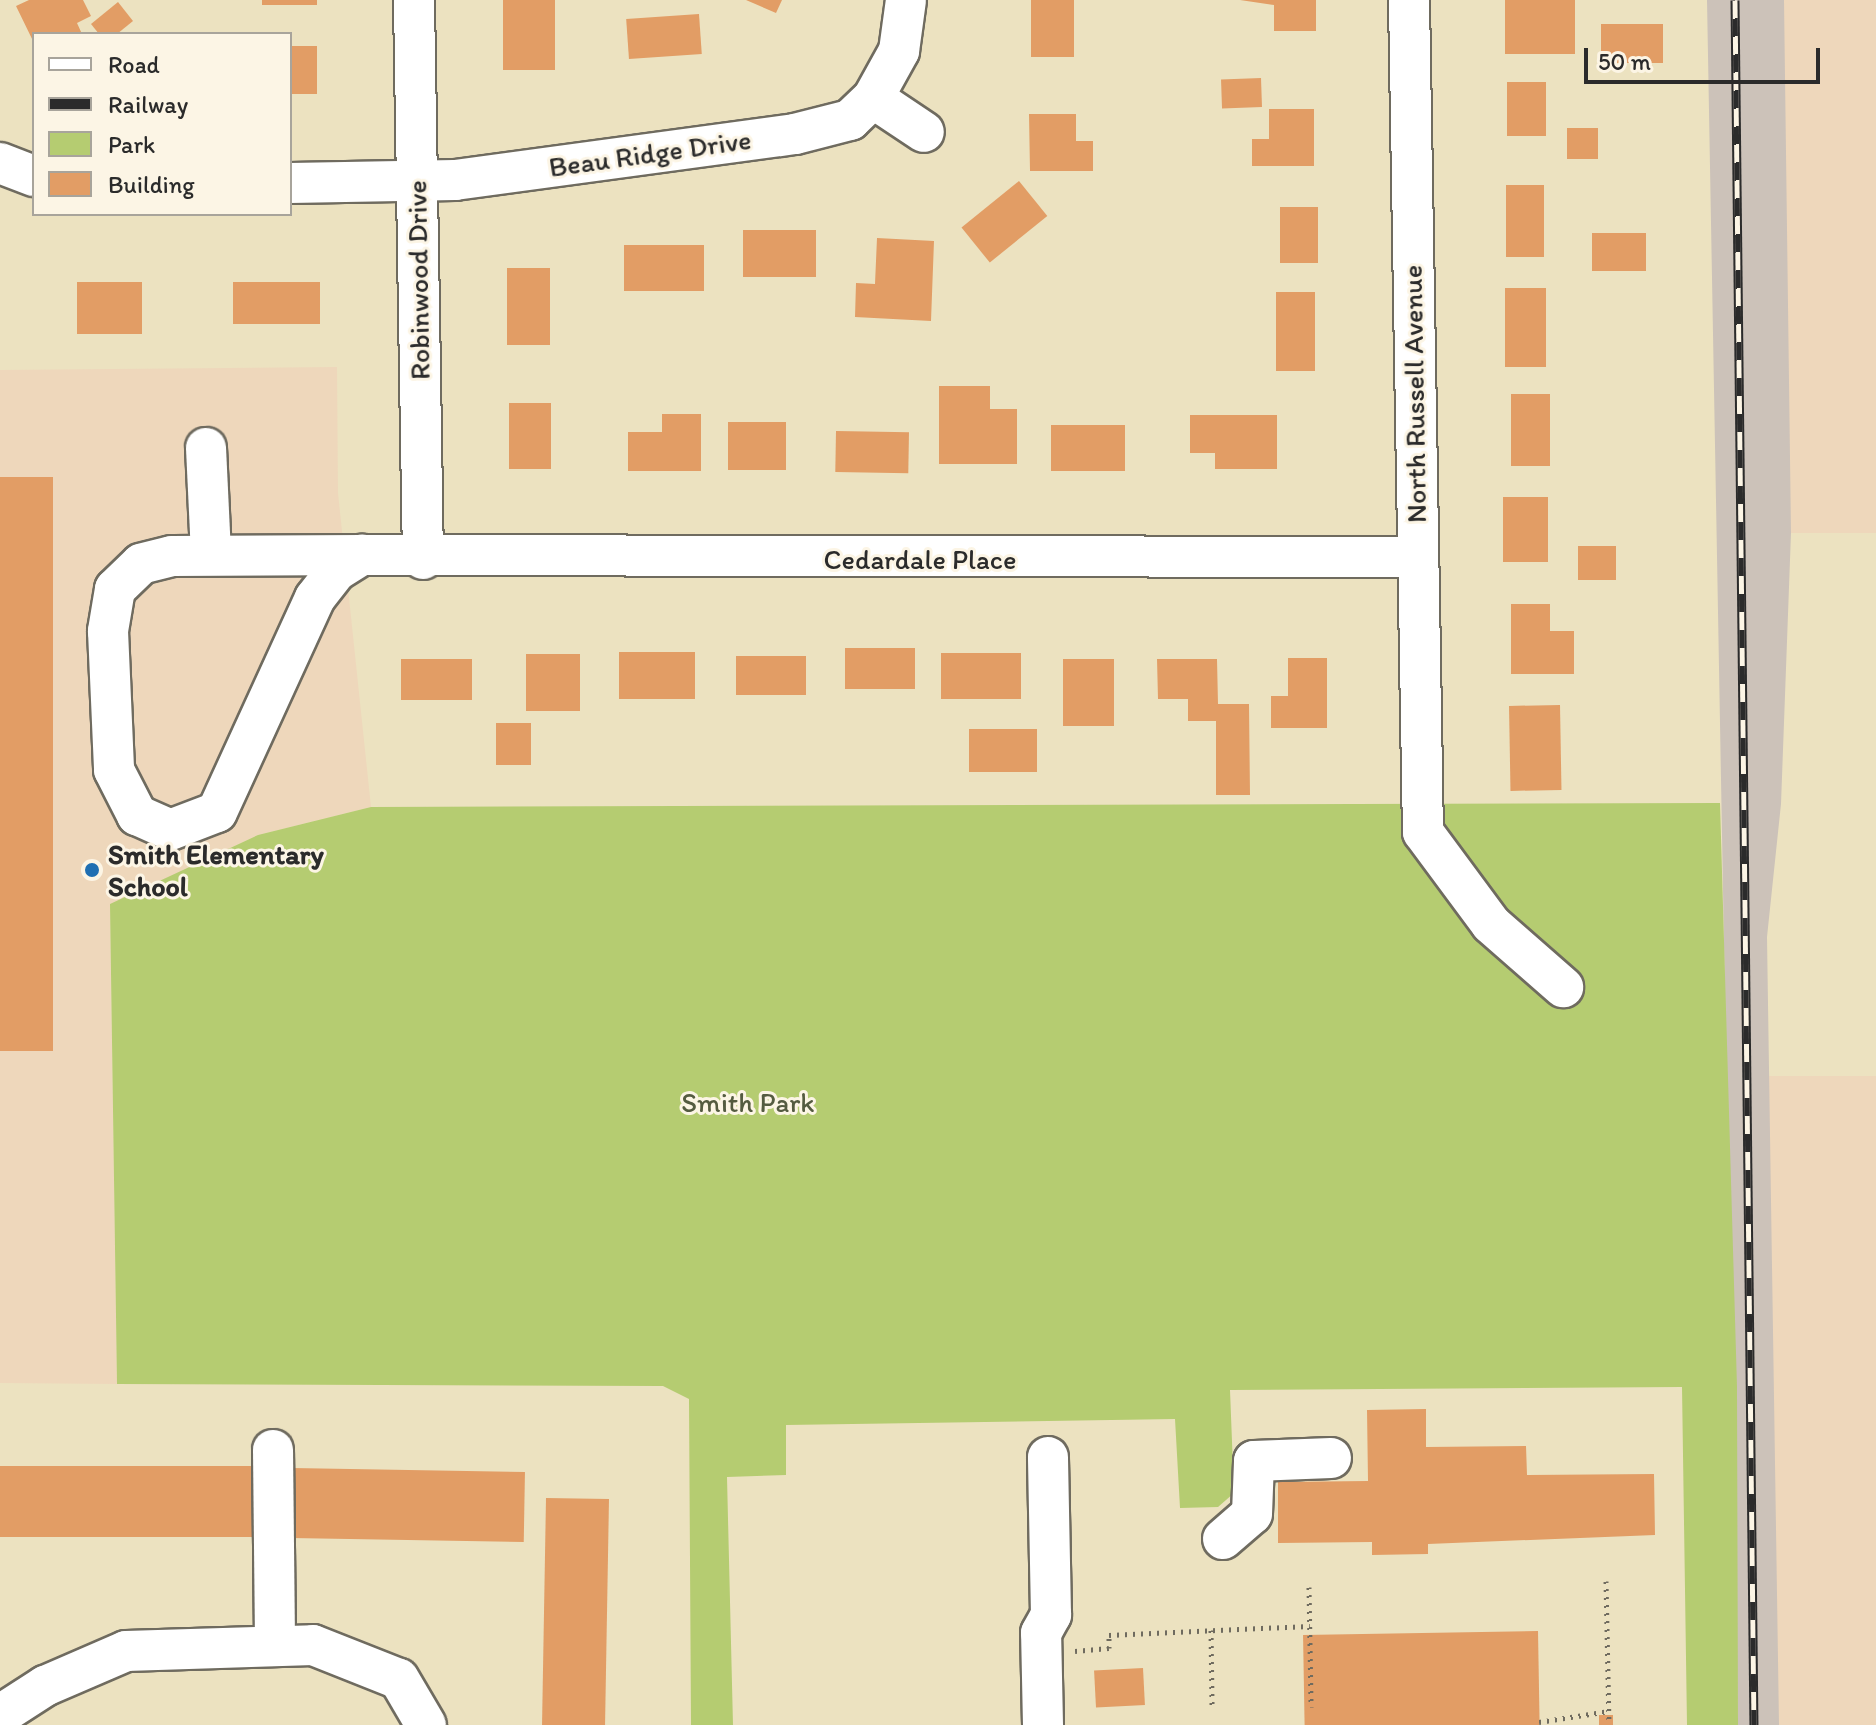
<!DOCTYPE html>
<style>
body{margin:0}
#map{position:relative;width:1876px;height:1725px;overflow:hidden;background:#ece2c0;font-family:Itim,sans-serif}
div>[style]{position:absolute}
.built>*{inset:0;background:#eed7bb;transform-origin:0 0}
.industrial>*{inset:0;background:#ccc2b9}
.green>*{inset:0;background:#b5cc71}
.building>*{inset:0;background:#e29d65;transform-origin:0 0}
.path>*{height:5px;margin-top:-2.5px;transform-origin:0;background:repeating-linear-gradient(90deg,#6f6b5f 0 2px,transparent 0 8px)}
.roads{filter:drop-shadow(2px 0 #6f6b5f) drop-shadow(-2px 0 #6f6b5f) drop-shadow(0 2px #6f6b5f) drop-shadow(0 -2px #6f6b5f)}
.minor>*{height:40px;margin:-20px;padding:0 20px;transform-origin:20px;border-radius:20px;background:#fff}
.rail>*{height:9px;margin-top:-4.5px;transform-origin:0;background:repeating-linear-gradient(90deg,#fcf5e5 0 18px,#2b2b2b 0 36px);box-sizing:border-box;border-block:2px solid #2b2b2b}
.dots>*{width:22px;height:22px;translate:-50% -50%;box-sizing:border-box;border:4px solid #fcf5e5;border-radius:50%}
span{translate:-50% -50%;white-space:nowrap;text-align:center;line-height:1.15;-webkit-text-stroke:6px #fcf5e5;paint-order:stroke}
.street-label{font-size:28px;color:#2b2b2b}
.poi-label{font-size:28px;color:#2b2b2b;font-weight:700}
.left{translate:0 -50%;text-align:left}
.park-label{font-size:28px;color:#545b40}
.legend{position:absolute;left:32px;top:32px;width:260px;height:184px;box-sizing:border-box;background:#fcf5e5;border:2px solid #a8a49b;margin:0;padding:10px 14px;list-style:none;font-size:24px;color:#2b2b2b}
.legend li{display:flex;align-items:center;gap:16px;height:40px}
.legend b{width:40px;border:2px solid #a8a49b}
.scale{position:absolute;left:1584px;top:48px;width:236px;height:36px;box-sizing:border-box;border:4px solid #2b2b2b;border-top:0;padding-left:10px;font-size:24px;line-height:28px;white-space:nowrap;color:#2b2b2b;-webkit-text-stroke:6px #fcf5e5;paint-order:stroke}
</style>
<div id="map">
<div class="built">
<div style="left:1784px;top:0;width:92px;height:533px"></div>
<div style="clip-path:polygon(337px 367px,338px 493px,371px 807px,258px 835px,110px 905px,117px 1384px,0 1383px,0 370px)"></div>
<div style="left:1876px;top:1076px;width:649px;height:107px;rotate:90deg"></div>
</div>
<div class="industrial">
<div style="clip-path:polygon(1707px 0,1784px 0,1791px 533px,1781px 804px,1767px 937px,1779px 1725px,1738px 1725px)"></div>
</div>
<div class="green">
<div style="clip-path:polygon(1720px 803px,1737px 1387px,1738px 1725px,1687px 1725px,1682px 1387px,1230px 1390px,1234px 1493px,1218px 1507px,1180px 1508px,1175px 1419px,786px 1425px,786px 1475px,727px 1477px,733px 1725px,691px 1725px,689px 1399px,663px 1386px,117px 1384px,110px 904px,258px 835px,371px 807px)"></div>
</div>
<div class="building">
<div style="clip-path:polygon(29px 0,83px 0,91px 16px,77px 23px,82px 34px,34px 34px,34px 43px,16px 6px)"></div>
<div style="left:262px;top:0;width:55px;height:5px"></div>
<div style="left:503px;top:0;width:52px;height:70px"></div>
<div style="clip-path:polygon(746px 0,782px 0,776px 13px)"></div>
<div style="left:1031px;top:0;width:43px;height:57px"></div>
<div style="clip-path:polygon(1240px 0,1316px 0,1316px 31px,1274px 31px,1274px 5px)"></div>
<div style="left:1505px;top:0;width:70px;height:54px"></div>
<div style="clip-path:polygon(118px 2px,133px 21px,117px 34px,99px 34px,91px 24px)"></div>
<div style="left:699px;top:14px;width:40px;height:73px;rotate:86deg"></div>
<div style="left:1601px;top:24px;width:62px;height:39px"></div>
<div style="left:290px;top:46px;width:27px;height:48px"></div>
<div style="left:1261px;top:78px;width:29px;height:40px;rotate:88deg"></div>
<div style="left:1507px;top:82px;width:39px;height:54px"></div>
<div style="clip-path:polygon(1269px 109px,1314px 109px,1314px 166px,1252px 166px,1252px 139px,1269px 139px)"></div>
<div style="clip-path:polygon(1029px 114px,1076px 114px,1076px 141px,1093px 141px,1093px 171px,1030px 171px)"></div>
<div style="left:1567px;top:128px;width:31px;height:31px"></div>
<div style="left:1019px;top:181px;width:45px;height:74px;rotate:51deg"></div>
<div style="left:1506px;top:185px;width:38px;height:72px"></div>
<div style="left:1280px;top:207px;width:38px;height:56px"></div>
<div style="left:743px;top:230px;width:73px;height:47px"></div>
<div style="left:1592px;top:233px;width:54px;height:38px"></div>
<div style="clip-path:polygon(877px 238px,934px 241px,931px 321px,855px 317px,856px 283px,875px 284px)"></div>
<div style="left:624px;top:245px;width:80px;height:46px"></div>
<div style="left:507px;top:268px;width:43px;height:77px"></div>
<div style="left:77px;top:282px;width:65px;height:52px"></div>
<div style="left:233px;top:282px;width:87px;height:42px"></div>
<div style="left:1505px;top:288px;width:41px;height:79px"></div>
<div style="left:1276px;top:292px;width:39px;height:79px"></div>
<div style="clip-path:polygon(939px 386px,990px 386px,990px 409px,1017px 409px,1017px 464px,939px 464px)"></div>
<div style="left:1511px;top:394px;width:39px;height:72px"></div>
<div style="left:509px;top:403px;width:42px;height:66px"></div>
<div style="clip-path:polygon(662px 414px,701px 414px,701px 471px,628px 471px,628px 432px,662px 432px)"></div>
<div style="clip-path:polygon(1190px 415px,1277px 415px,1277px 469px,1215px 469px,1215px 453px,1190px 453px)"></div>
<div style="left:728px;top:422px;width:58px;height:48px"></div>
<div style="left:1051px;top:425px;width:74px;height:46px"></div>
<div style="left:836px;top:431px;width:73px;height:41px;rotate:1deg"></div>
<div style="left:0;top:477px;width:53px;height:574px"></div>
<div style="left:1503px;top:497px;width:45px;height:65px"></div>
<div style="left:1578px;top:546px;width:38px;height:34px"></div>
<div style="clip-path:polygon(1511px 604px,1550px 604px,1550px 631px,1574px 631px,1574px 674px,1511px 674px)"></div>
<div style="left:845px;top:648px;width:70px;height:41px"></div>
<div style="left:619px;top:652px;width:76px;height:47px"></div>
<div style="left:941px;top:653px;width:80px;height:46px"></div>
<div style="left:526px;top:654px;width:54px;height:57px"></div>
<div style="left:736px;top:656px;width:70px;height:39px"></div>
<div style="clip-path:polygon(1288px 658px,1327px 658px,1327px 728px,1271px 728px,1271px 696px,1288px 696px)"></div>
<div style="left:401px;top:659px;width:71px;height:41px"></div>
<div style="left:1063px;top:659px;width:51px;height:67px"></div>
<div style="clip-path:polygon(1157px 659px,1217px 659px,1218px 704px,1249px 704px,1250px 795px,1216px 795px,1216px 721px,1188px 721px,1188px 699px,1158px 699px)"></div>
<div style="left:1560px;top:705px;width:85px;height:51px;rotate:89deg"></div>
<div style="left:496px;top:723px;width:35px;height:42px"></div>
<div style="left:969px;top:729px;width:68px;height:43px"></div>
<div style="clip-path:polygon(1426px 1409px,1426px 1447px,1526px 1446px,1527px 1475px,1654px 1474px,1655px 1535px,1428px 1544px,1428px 1554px,1372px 1555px,1372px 1542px,1278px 1543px,1278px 1482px,1368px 1481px,1367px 1410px)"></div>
<div style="left:0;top:1466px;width:261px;height:71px"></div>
<div style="left:292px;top:1468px;width:233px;height:70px;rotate:1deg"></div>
<div style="left:546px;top:1498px;width:63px;height:227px;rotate:1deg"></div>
<div style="left:1538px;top:1631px;width:94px;height:235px;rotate:89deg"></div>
<div style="left:1143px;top:1668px;width:37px;height:49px;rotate:87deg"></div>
<div style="left:1599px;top:1715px;width:14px;height:10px"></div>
</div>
<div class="path">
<div style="left:1606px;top:1581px;width:144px;rotate:88.8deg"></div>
<div style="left:1309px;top:1587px;width:120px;rotate:89deg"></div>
<div style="left:1211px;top:1630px;width:76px;rotate:89.2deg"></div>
<div style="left:1075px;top:1651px;width:34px;rotate:-5deg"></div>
<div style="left:1109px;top:1648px;width:13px;rotate:-90deg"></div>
<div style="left:1109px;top:1635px;width:201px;rotate:-2.6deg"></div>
<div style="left:1539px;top:1722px;width:71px;rotate:-8.9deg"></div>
</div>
<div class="roads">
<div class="minor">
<div style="left:414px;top:0;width:559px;rotate:89.08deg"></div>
<div style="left:1409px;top:0;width:832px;rotate:89.04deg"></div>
<div style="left:1423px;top:832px;width:114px;rotate:53.5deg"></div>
<div style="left:1491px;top:924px;width:96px;rotate:41.2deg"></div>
<div style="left:873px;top:98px;width:54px;rotate:-61deg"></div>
<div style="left:899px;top:51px;width:51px;rotate:-82.2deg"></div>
<div style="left:0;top:163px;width:36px;rotate:21deg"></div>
<div style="left:290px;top:183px;width:165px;rotate:-1deg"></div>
<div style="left:455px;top:180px;width:343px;rotate:-7.7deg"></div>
<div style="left:795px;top:134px;width:57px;rotate:-14.3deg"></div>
<div style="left:850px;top:120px;width:32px;rotate:-44deg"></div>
<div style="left:873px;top:98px;width:61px;rotate:33.7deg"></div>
<div style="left:206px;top:448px;width:106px;rotate:87.3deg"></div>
<div style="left:362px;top:555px;width:190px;rotate:179.7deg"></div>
<div style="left:172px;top:556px;width:32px;rotate:166deg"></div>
<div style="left:141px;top:564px;width:36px;rotate:136deg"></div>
<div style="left:115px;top:589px;width:43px;rotate:99.5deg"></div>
<div style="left:108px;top:631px;width:139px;rotate:87.5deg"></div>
<div style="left:114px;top:770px;width:51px;rotate:62.9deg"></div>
<div style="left:137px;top:815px;width:36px;rotate:24deg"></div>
<div style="left:170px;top:830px;width:50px;rotate:-21deg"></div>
<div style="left:217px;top:812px;width:235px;rotate:-65.4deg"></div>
<div style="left:315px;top:598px;width:34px;rotate:-52deg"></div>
<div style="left:336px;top:571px;width:31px;rotate:-32deg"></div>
<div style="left:362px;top:555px;width:1054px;rotate:0.11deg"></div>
<div style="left:273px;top:1450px;width:196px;rotate:89.4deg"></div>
<div style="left:1223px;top:1539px;width:38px;rotate:-41deg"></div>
<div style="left:1252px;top:1514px;width:53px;rotate:-87.8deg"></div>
<div style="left:1254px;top:1461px;width:77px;rotate:-2.2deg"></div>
<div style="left:0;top:1715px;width:54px;rotate:-32.8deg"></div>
<div style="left:45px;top:1686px;width:88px;rotate:-23.4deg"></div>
<div style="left:126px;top:1651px;width:187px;rotate:-1.8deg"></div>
<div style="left:313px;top:1645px;width:92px;rotate:21.6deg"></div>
<div style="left:399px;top:1679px;width:53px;rotate:59.6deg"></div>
<div style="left:1043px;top:1725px;width:92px;rotate:-91.2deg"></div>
<div style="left:1041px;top:1633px;width:21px;rotate:-61deg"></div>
<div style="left:1051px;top:1615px;width:158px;rotate:-91.1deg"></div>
</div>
</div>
<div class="rail">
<div style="left:1735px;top:0;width:1725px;rotate:89.37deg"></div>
</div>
<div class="dots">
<div style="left:92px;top:870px;background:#1f6fb2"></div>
</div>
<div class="street-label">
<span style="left:650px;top:153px;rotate:-8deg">Beau Ridge Drive</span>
<span style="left:418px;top:280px;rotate:-91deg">Robinwood Drive</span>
<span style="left:1414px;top:394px;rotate:-91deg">North Russell Avenue</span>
<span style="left:920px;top:559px">Cedardale Place</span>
</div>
<div class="poi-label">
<span class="left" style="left:108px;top:870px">Smith Elementary<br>School</span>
</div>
<div class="park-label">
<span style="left:748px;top:1102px">Smith Park</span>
</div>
<ul class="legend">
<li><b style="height:10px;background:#fff"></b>Road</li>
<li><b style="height:10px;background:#2b2b2b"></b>Railway</li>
<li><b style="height:22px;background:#b5cc71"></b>Park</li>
<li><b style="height:22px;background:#e29d65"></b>Building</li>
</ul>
<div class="scale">50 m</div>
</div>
